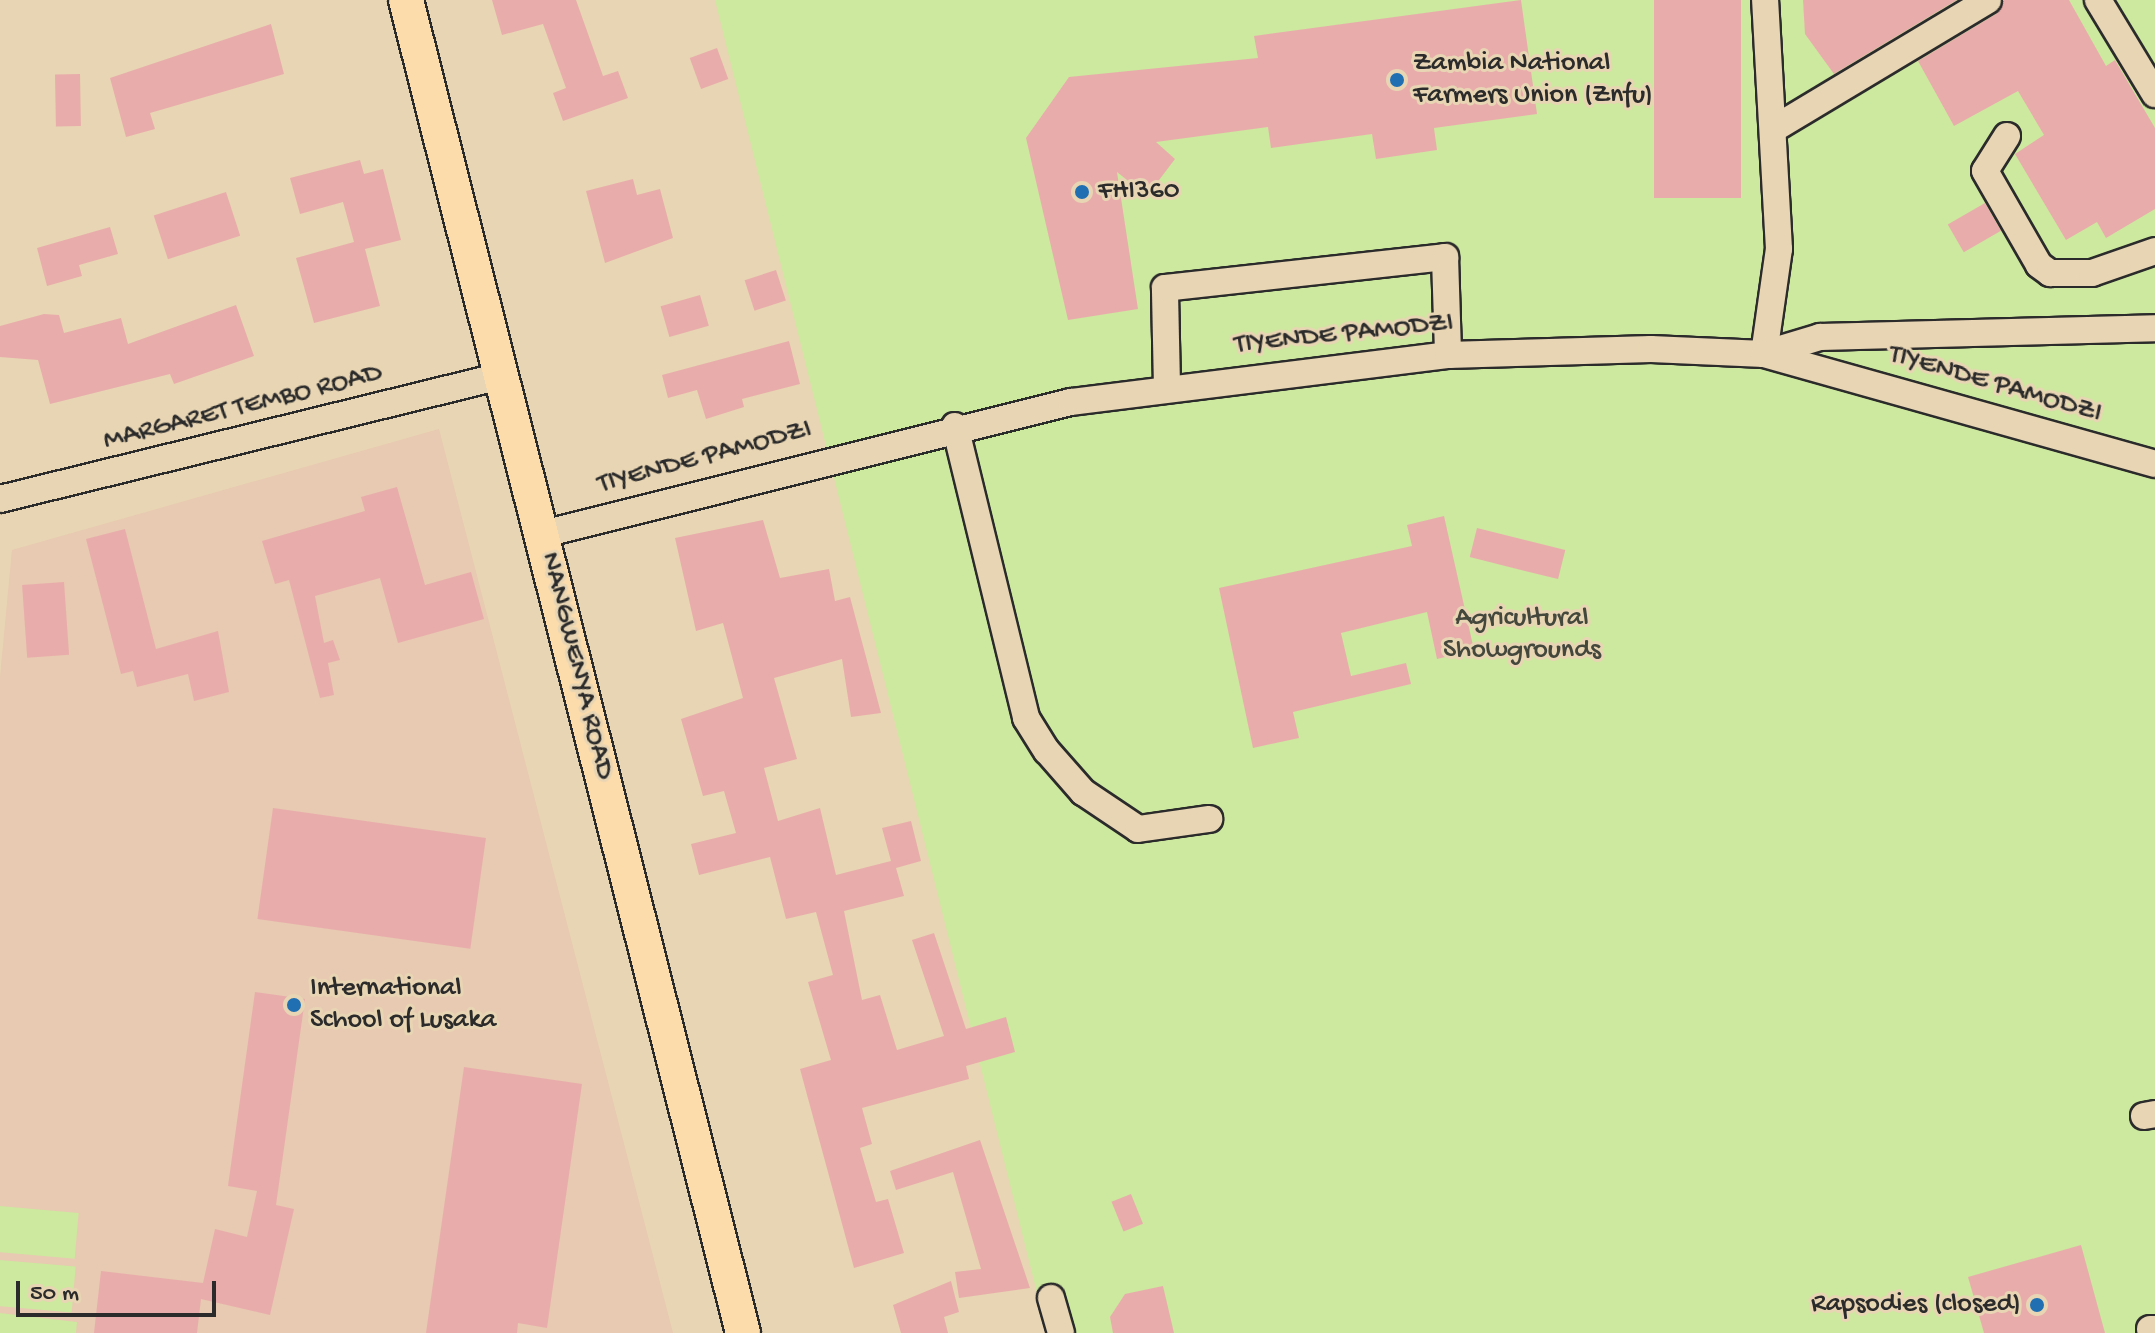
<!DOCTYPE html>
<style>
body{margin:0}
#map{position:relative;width:2155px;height:1333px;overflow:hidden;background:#e8d5b3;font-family:"Gochi Hand",sans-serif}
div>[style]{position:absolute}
.built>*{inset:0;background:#e8c9b1}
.green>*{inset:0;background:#cde89f;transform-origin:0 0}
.building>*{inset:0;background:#e8adab;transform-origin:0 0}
.roads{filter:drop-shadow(2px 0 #2b2b2b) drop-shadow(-2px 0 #2b2b2b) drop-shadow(0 2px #2b2b2b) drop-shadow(0 -2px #2b2b2b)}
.minor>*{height:26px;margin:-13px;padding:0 13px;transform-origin:13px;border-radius:13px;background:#e8d5b3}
.major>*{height:34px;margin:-17px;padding:0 17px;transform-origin:17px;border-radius:17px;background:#fddcac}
.dots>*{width:22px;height:22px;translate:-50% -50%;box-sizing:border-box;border:4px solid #e8d5b3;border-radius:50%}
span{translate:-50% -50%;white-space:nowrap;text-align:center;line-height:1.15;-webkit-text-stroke:6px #e8d5b3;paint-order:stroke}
.poi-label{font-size:28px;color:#2b2b2b}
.left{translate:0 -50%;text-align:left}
.right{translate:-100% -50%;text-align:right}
.street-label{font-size:28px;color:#2b2b2b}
.park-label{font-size:28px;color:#43473c}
.scale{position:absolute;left:16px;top:1281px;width:200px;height:36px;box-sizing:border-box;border:4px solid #2b2b2b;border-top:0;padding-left:10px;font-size:24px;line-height:28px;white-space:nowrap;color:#2b2b2b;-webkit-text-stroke:6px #e8d5b3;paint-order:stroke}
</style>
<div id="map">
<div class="built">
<div style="clip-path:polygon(439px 429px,673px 1333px,0 1333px,0 677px,12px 550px)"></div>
</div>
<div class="green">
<div style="clip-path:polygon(715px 0,2155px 0,2155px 1333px,1047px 1333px)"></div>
<div style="left:0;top:1206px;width:79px;height:46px;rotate:5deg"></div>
<div style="left:0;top:1260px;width:76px;height:46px;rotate:5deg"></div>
<div style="clip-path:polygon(0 1313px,77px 1322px,76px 1333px,0 1333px)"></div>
</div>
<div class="building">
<div style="clip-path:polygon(492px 0,576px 0,603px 76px,618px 71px,628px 98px,563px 121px,553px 93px,566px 88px,543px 24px,502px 35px)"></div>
<div style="clip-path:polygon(1521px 0,1537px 114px,1434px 128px,1437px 150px,1376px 159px,1372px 134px,1271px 148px,1268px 127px,1156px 142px,1175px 159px,1147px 196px,1117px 172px,1138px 309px,1068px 320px,1026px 138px,1069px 77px,1258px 58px,1254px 36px)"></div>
<div style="left:1654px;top:0;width:87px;height:198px"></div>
<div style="clip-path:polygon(1803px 0,1957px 0,1834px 74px,1805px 34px)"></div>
<div style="clip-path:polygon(2004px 0,2069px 0,2106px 66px,2115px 60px,2155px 128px,2155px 209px,2106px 238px,2097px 222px,2066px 240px,2015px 154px,2044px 135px,2018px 91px,1954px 126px,1918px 61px,1996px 14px)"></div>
<div style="clip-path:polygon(271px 24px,284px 74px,150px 113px,155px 129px,126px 137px,110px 78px)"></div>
<div style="left:717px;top:48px;width:33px;height:29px;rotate:70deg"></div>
<div style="left:80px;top:74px;width:52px;height:25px;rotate:89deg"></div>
<div style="clip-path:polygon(360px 160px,364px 174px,383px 169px,401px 240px,365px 249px,380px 306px,314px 323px,296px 258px,354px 242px,343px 202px,300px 214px,290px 178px)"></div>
<div style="clip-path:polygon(633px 179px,637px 195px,660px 189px,673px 238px,605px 263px,586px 191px)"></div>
<div style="left:226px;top:192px;width:46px;height:76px;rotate:72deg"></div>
<div style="left:1985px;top:203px;width:32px;height:43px;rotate:60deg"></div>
<div style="clip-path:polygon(110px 227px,118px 254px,79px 265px,82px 276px,47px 286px,37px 248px)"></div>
<div style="left:776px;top:270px;width:32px;height:33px;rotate:72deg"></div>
<div style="left:700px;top:295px;width:32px;height:41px;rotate:74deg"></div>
<div style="clip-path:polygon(236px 305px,254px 356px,174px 384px,170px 374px,50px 404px,38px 360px,0 357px,0 326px,44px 314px,59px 315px,64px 333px,121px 318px,128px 344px)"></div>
<div style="clip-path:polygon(789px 341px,800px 384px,742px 399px,744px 407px,706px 419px,697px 390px,668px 398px,662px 375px)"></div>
<div style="clip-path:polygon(397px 487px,425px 585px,471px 572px,484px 619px,398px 643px,380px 578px,315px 596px,324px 643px,333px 640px,340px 660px,328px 663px,334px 695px,320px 698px,289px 580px,275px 584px,262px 541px,365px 511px,361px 497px)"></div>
<div style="clip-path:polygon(1444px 516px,1474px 650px,1437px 659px,1427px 612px,1341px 633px,1351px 676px,1406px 663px,1411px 684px,1293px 712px,1299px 738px,1253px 748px,1219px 588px,1412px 546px,1407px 525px)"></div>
<div style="clip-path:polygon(763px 520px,780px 578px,829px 569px,835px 601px,850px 597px,881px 713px,851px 717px,842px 659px,774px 678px,797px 759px,764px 768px,778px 821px,820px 808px,836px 875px,891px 861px,882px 828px,911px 821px,921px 861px,896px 868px,904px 896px,844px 911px,862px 1000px,880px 995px,897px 1050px,944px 1036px,912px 940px,934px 933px,966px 1029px,1006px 1017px,1015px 1052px,966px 1066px,969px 1079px,862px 1108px,872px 1144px,860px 1148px,876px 1202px,888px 1199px,904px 1253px,854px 1268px,800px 1069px,831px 1060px,808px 982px,833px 975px,816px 912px,786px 919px,770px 857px,699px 875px,691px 844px,736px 833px,724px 791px,703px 796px,681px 719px,743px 698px,723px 623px,696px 631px,675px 538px)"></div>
<div style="left:1477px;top:528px;width:91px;height:30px;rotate:14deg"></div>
<div style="clip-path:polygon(125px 529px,156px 649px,218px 631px,229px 692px,194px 701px,188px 674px,137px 687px,133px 671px,121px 674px,86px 539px)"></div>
<div style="left:64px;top:582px;width:73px;height:42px;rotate:86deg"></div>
<div style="left:273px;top:808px;width:215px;height:112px;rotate:8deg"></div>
<div style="clip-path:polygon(255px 992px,305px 999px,276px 1205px,294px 1209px,270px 1315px,201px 1299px,197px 1333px,94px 1333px,101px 1271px,203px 1283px,215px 1229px,247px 1237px,257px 1191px,228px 1186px)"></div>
<div style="clip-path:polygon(464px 1067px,582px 1084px,547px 1328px,518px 1323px,517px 1333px,426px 1333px)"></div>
<div style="clip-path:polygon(980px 1140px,1030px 1288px,959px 1298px,955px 1272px,981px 1269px,953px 1172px,896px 1190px,890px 1171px)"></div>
<div style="left:1131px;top:1194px;width:32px;height:21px;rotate:68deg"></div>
<div style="clip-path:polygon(2081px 1245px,2105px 1333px,1984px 1333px,1968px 1277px)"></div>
<div style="clip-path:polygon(951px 1281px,959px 1312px,944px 1317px,948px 1333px,901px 1333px,893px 1305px)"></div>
<div style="clip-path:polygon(1163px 1286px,1174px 1333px,1113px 1333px,1110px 1317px,1125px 1294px)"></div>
</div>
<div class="roads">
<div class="minor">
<div style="left:2098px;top:0;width:110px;rotate:58.8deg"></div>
<div style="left:1777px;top:127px;width:246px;rotate:-31deg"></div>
<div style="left:2007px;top:136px;width:41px;rotate:122.2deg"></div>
<div style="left:1985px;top:171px;width:108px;rotate:60.1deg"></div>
<div style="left:2039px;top:265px;width:14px;rotate:36deg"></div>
<div style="left:2050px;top:273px;width:42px"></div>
<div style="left:2092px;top:273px;width:67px;rotate:-19.2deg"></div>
<div style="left:1764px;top:354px;width:59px;rotate:-16.9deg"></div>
<div style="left:1820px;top:337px;width:335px;rotate:-1.5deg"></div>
<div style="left:1764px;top:354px;width:106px;rotate:-81.9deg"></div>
<div style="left:1779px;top:249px;width:249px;rotate:-93.2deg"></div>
<div style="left:1167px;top:387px;width:99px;rotate:-91.2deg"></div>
<div style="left:1165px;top:288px;width:282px;rotate:-6.3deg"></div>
<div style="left:1445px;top:257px;width:98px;rotate:88.2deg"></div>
<div style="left:955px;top:426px;width:301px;rotate:76.3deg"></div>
<div style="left:1026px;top:718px;width:39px;rotate:58deg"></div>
<div style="left:1047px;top:751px;width:55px;rotate:48.7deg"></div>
<div style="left:1083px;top:792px;width:66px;rotate:33.9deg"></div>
<div style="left:1138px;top:829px;width:72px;rotate:-8deg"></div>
<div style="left:0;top:499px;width:516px;rotate:-13.79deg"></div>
<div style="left:543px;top:534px;width:544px;rotate:-14.04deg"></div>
<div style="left:1071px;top:402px;width:380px;rotate:-7.1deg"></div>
<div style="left:1448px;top:355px;width:203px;rotate:-1.7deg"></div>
<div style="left:1651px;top:349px;width:113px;rotate:2.5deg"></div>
<div style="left:1764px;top:354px;width:406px;rotate:15.7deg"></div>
<div style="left:2144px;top:1116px;width:11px;rotate:-10deg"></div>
<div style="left:1051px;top:1298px;width:36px;rotate:74deg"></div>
<div style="left:2150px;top:1329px;width:5px"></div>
</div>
<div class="major">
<div style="left:406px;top:0;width:1375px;rotate:75.81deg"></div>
</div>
</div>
<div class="dots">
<div style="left:1397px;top:80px;background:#1f6fb2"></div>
<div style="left:1082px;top:192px;background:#1f6fb2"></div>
<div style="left:294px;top:1005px;background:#1f6fb2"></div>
<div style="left:2037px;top:1305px;background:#1f6fb2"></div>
</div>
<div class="poi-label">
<span class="left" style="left:1413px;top:80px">Zambia National<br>Farmers Union (Znfu)</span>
<span class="left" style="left:1098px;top:192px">FHI360</span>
<span class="left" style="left:310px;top:1005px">International<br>School of Lusaka</span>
<span class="right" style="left:2021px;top:1305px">Rapsodies (closed)</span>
</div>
<div class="street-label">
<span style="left:1344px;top:335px;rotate:-6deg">TIYENDE PAMODZI</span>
<span style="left:1995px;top:385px;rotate:16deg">TIYENDE PAMODZI</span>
<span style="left:243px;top:408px;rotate:-14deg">MARGARET TEMBO ROAD</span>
<span style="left:705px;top:458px;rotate:-15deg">TIYENDE PAMODZI</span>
<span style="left:576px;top:666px;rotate:76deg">NANGWENYA ROAD</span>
</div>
<div class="park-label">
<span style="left:1522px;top:635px">Agricultural<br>Showgrounds</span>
</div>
<div class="scale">50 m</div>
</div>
